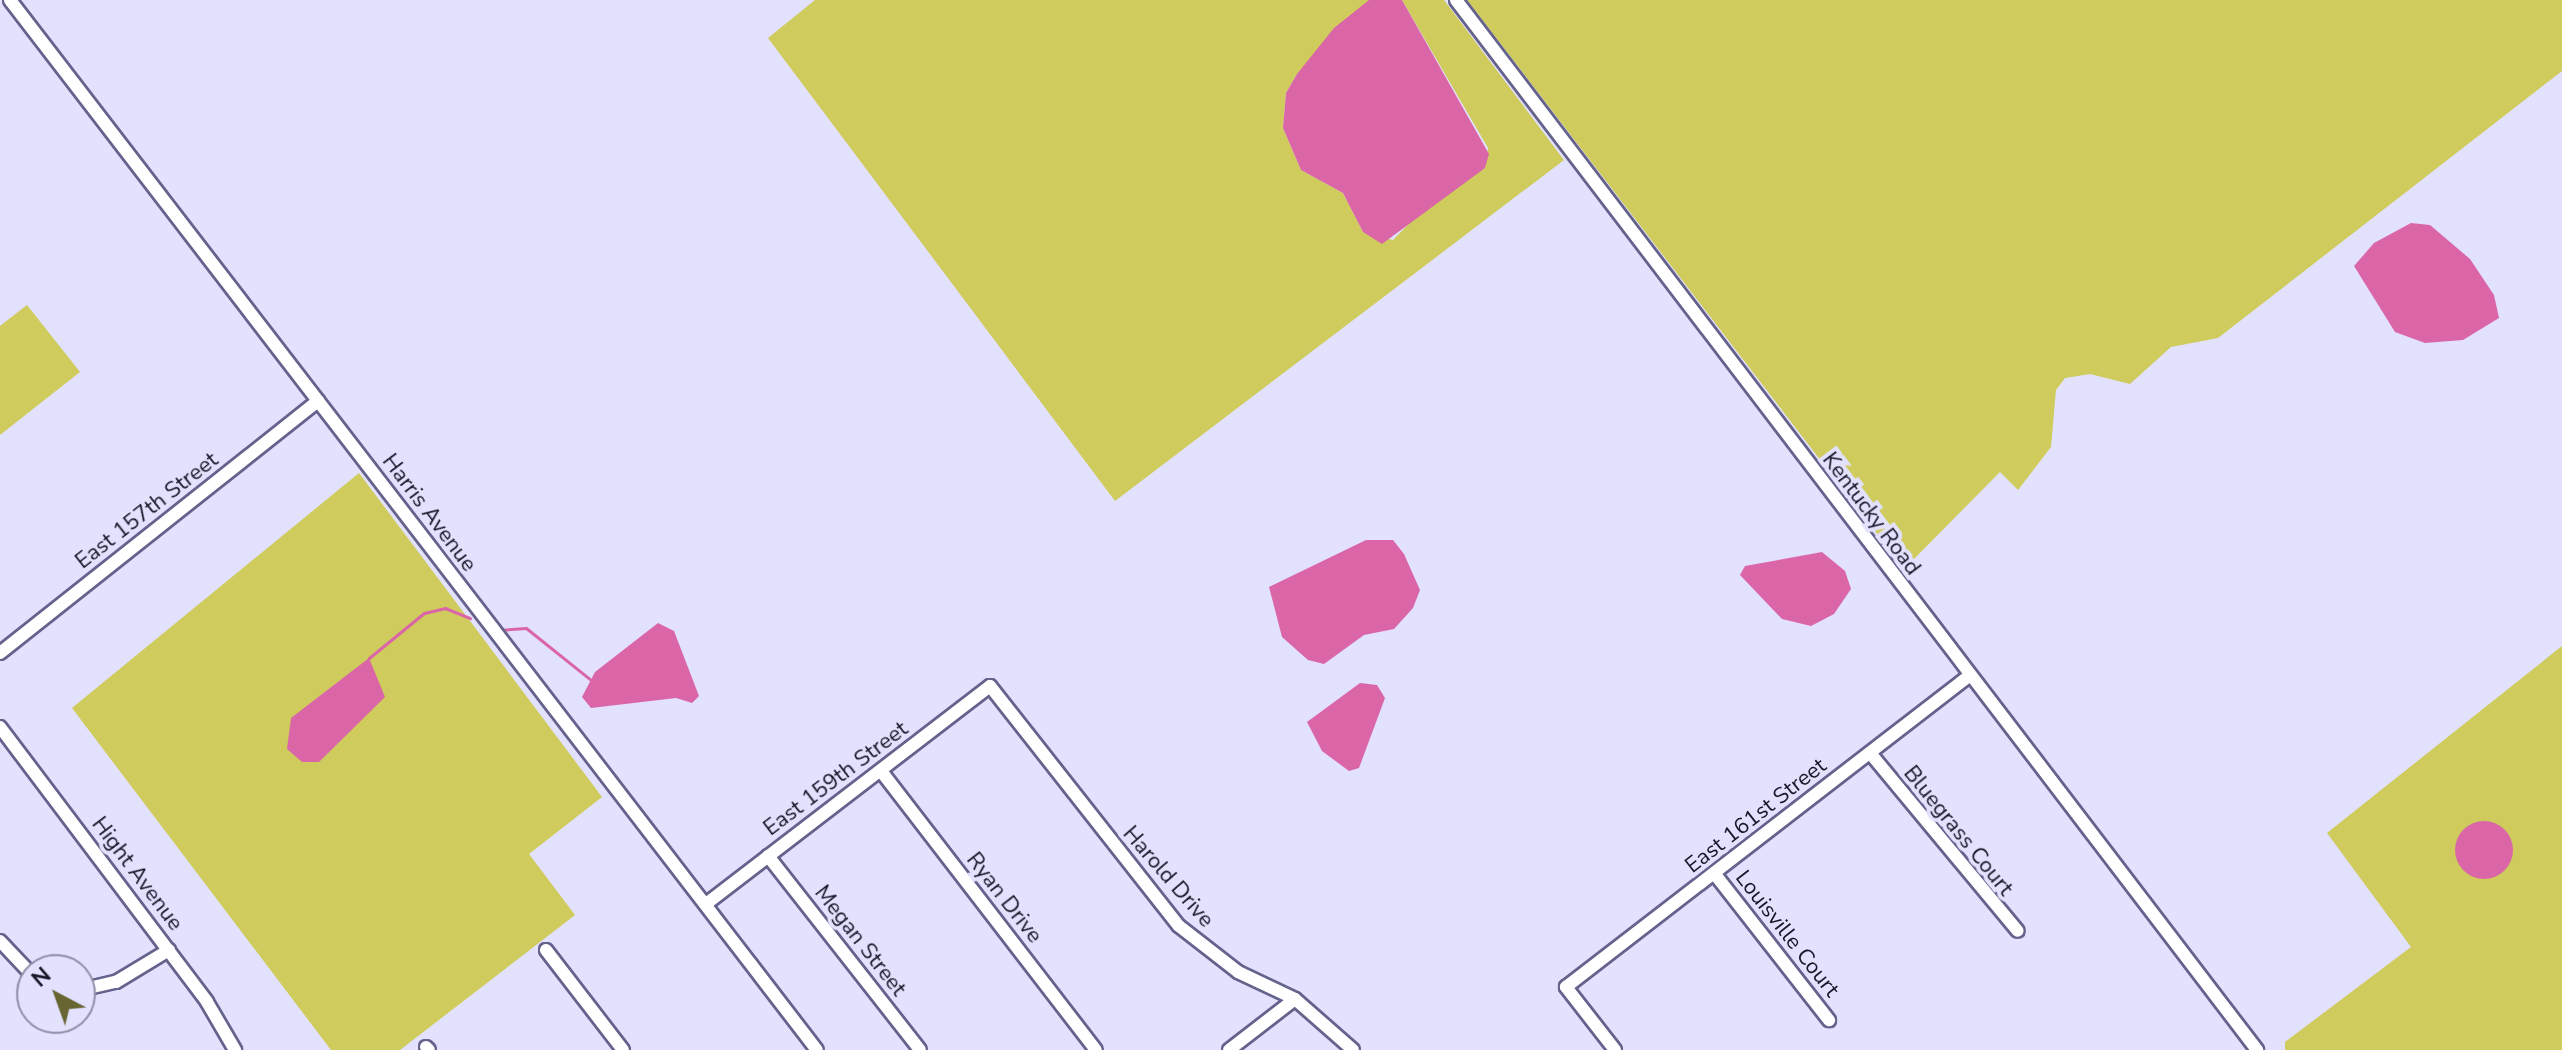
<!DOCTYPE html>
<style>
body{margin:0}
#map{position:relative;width:2562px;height:1050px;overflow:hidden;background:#e2e1fe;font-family:"Nunito Sans",sans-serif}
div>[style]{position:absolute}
.green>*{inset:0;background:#cfcb5c}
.water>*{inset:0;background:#da66a8}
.round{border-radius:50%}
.stream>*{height:3px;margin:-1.5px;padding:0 1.5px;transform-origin:1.5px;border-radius:1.5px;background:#da66a8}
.roads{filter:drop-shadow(2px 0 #65628c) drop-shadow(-2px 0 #65628c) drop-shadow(0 2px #65628c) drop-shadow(0 -2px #65628c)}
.minor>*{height:12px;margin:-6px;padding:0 6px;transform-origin:6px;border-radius:6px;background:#fff}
span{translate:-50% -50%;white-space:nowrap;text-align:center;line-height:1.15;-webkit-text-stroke:8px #e2e1fe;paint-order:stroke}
.street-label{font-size:22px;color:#181627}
.north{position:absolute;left:16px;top:954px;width:80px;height:80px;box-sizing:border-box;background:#e2e1fe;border:2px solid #9190a8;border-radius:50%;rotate:319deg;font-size:22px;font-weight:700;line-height:32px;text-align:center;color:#181627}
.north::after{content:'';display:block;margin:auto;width:28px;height:36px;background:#676532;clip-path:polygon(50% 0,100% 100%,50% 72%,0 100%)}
</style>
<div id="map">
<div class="green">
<div style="clip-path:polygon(815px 0,1371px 0,1297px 74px,1286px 93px,1283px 128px,1301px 170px,1343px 193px,1363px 232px,1393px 240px,1429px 203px,1485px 168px,1488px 148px,1402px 0,1444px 0,1564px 160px,1115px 501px,768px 38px)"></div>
<div style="clip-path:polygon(1467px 0,2562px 0,2562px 71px,2218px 338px,2171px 347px,2130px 384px,2090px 374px,2065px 378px,2056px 390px,2051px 447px,2018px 490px,2000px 472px,1904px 569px)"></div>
<div style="clip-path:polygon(27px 305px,80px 372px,0 435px,0 326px)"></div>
<div style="clip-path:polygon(359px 473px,602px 797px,529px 854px,575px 915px,400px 1050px,331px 1050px,72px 708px)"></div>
<div style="clip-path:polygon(2562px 646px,2562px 1050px,2285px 1050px,2285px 1042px,2411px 947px,2327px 833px)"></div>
</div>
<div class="water">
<div style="clip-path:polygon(1369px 0,1402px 0,1489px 154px,1485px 168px,1382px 244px,1363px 232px,1343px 193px,1301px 170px,1283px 128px,1286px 93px,1297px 74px,1334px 28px)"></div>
<div style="clip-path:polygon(2411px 223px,2430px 225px,2470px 259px,2494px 295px,2499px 318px,2463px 340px,2425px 343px,2395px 332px,2354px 266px,2374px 243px)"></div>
<div style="clip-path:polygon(1366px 540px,1393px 540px,1404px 554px,1420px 590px,1413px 608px,1394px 629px,1364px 635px,1324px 664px,1308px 660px,1282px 637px,1269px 587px)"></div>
<div style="clip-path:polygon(1822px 552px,1845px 571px,1851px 589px,1834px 614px,1811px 626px,1782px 619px,1740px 575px,1745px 566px)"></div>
<div style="clip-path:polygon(658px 623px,674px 631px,699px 696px,692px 703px,676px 698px,591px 708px,582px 697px,595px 672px)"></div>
<div style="clip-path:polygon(369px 658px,385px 697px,319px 762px,302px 762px,287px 749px,291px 718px)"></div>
<div style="clip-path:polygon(1360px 683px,1377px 685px,1385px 698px,1359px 768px,1349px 771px,1322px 751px,1307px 722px)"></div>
<div class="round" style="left:2455px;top:821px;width:58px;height:58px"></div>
</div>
<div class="stream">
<div style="left:498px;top:630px;width:28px;rotate:-4deg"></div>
<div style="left:526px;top:628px;width:83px;rotate:38.7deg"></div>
<div style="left:369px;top:658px;width:71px;rotate:-39.3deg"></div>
<div style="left:424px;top:613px;width:22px;rotate:-13deg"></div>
<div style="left:445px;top:608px;width:27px;rotate:22deg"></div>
</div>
<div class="roads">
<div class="minor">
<div style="left:10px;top:0;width:1324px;rotate:52.46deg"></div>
<div style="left:1456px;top:0;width:1321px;rotate:52.66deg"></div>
<div style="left:0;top:653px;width:406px;rotate:-38.4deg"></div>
<div style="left:0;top:727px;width:344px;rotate:53deg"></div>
<div style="left:207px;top:1002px;width:56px;rotate:59.7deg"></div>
<div style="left:1870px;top:753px;width:231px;rotate:50.3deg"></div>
<div style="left:881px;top:771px;width:352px;rotate:52.4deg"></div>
<div style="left:768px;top:856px;width:246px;rotate:51.9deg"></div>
<div style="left:1714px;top:873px;width:187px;rotate:52deg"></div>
<div style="left:706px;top:904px;width:358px;rotate:-37.5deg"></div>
<div style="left:990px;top:686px;width:305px;rotate:51.8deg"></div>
<div style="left:1179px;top:926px;width:75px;rotate:37.9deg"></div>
<div style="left:1238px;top:972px;width:63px;rotate:25.3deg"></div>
<div style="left:1295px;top:999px;width:77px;rotate:41.3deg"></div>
<div style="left:0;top:941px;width:47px;rotate:46.7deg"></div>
<div style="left:546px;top:950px;width:126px;rotate:52.4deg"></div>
<div style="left:80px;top:990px;width:37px;rotate:-13deg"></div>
<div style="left:116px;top:982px;width:62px;rotate:-31.1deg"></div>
<div style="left:426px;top:1047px;width:4px;rotate:45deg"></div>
<div style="left:1229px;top:1050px;width:83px;rotate:-37.7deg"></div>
<div style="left:1615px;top:1050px;width:80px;rotate:-127.9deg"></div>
<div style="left:1566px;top:987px;width:509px;rotate:-37.66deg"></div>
</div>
</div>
<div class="street-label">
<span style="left:147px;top:511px;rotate:-38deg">East 157th Street</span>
<span style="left:429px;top:513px;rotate:53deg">Harris Avenue</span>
<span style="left:1871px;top:514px;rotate:53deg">Kentucky Road</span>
<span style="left:836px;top:779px;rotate:-37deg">East 159th Street</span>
<span style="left:1756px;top:816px;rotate:-38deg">East 161st Street</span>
<span style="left:1958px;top:831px;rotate:51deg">Bluegrass Court</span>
<span style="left:137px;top:874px;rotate:53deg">Hight Avenue</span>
<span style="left:1168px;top:877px;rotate:49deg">Harold Drive</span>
<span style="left:1004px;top:898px;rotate:52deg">Ryan Drive</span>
<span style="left:1787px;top:934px;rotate:52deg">Louisville Court</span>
<span style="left:860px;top:941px;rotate:52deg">Megan Street</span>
</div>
<div class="north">N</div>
</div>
